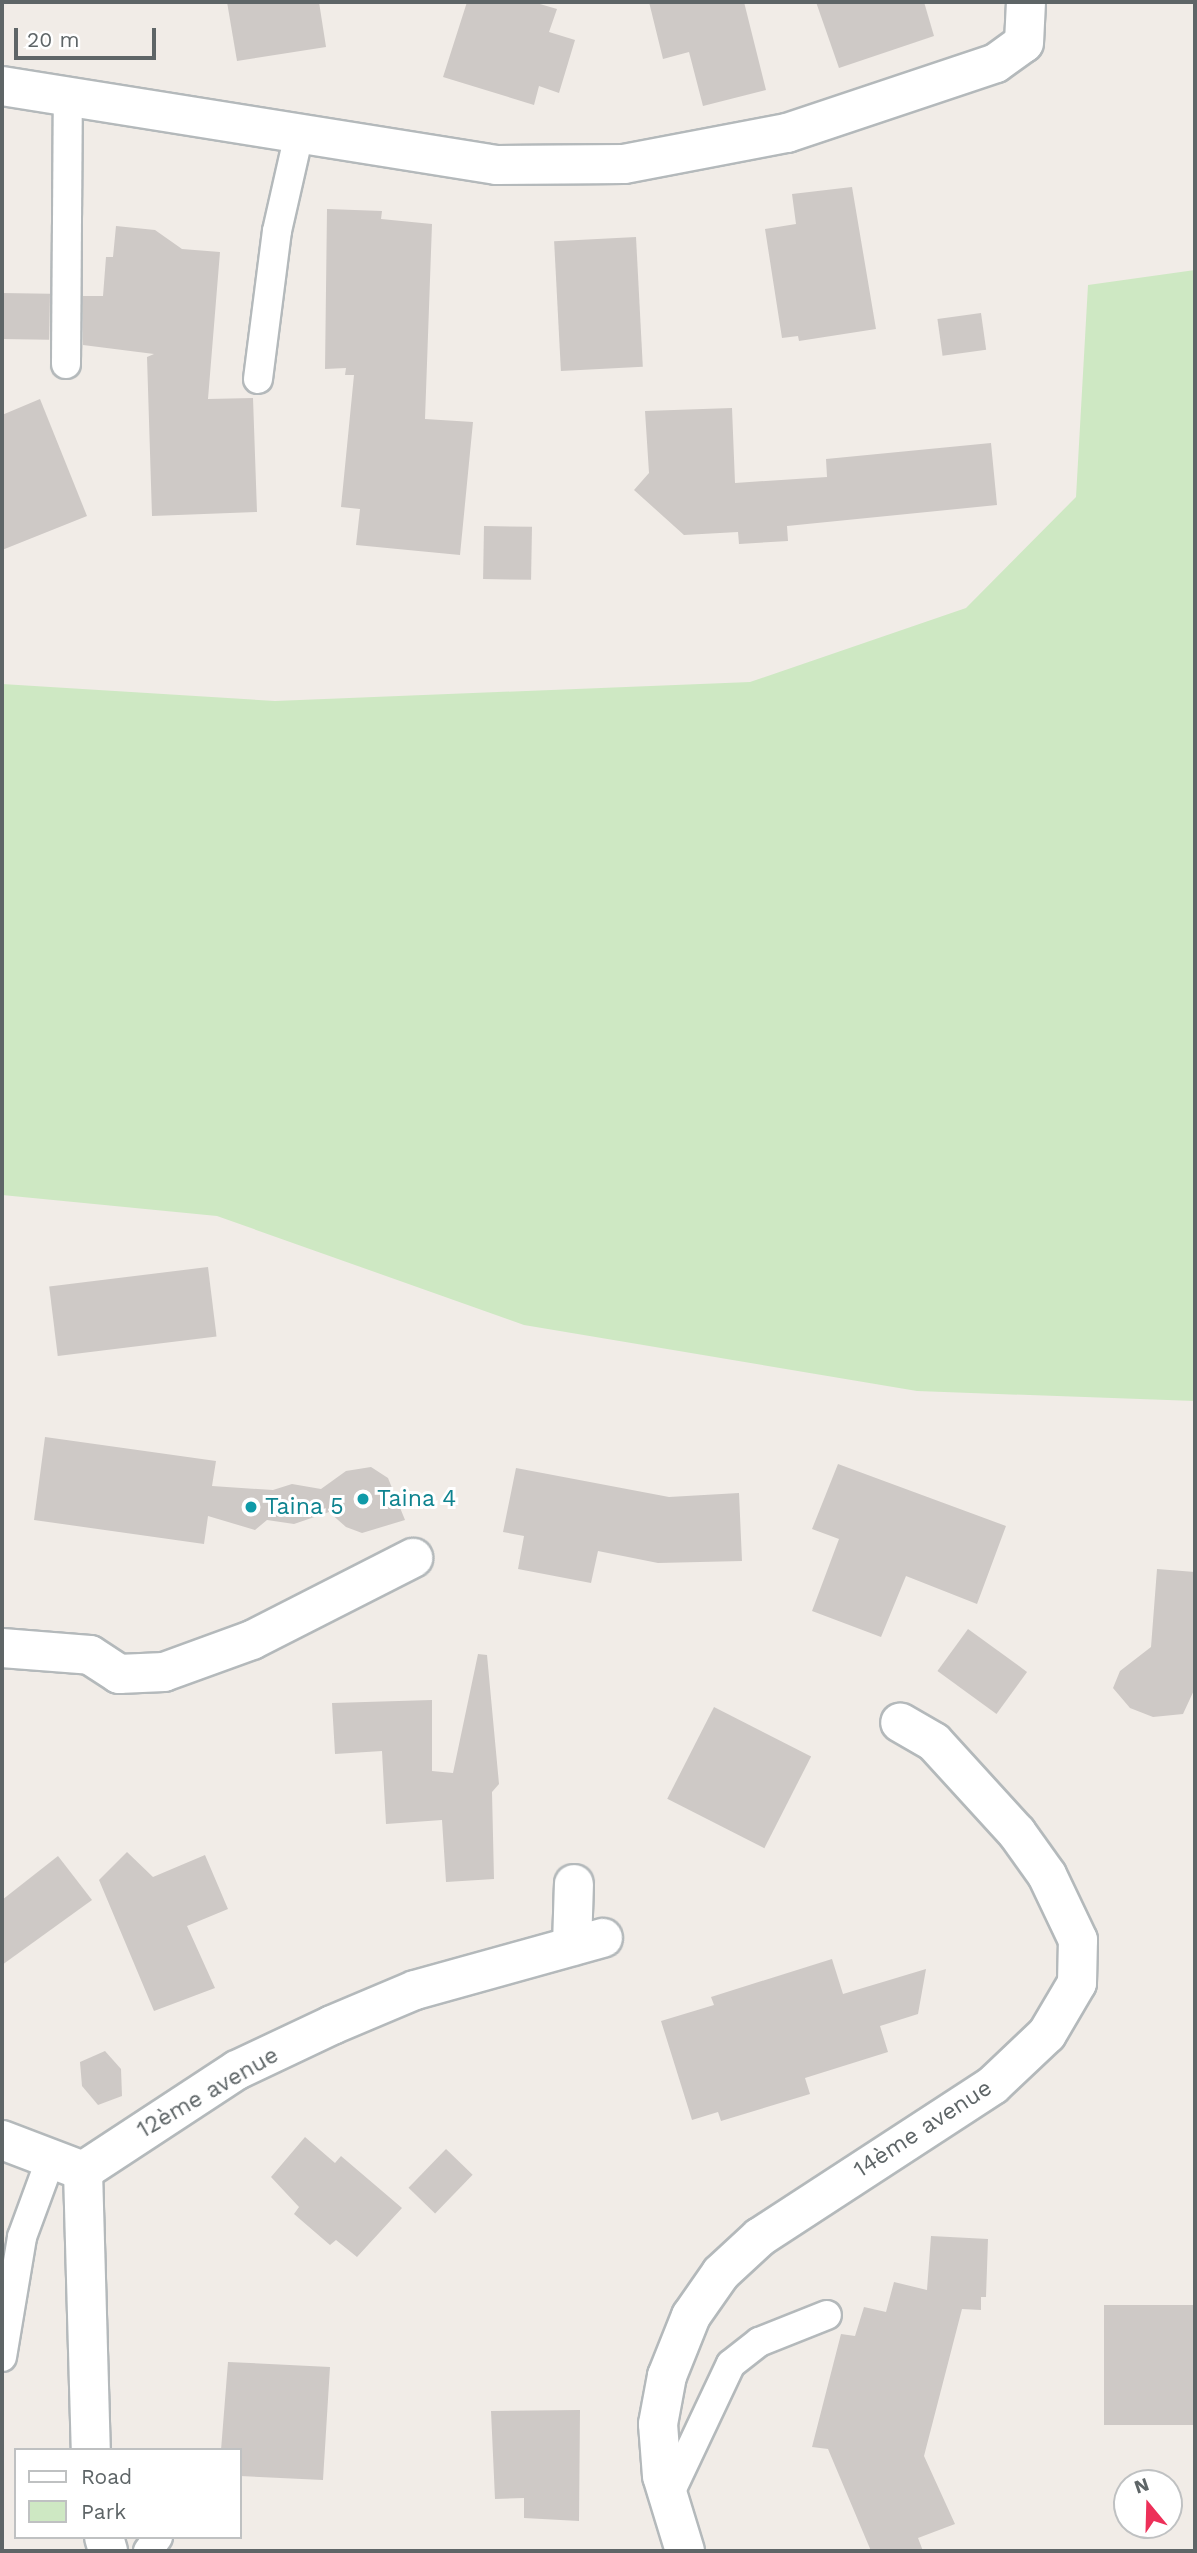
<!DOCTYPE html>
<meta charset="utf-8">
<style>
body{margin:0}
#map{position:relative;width:1197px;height:2553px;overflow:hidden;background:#f1ece7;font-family:"Work Sans",sans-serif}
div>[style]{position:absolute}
.green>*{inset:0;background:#cee8c3}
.building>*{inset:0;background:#cec9c6;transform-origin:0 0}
.roads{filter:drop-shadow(2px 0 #b4b9bb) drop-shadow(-2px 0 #b4b9bb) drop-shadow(0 2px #b4b9bb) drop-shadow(0 -2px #b4b9bb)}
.service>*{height:28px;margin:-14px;padding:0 14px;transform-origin:14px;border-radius:14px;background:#fff}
.minor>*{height:38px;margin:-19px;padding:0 19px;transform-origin:19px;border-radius:19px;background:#fff}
.dots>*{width:19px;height:19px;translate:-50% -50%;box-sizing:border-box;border:4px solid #fff;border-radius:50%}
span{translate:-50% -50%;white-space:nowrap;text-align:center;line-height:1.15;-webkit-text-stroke:6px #fff;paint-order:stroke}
.culture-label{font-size:23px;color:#0d838f}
.left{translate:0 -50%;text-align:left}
.street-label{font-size:23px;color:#5e6567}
.frame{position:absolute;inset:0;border:4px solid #5e6567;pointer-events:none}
.legend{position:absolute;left:14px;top:2448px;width:228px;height:91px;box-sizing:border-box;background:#fff;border:2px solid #bfc1c2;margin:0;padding:9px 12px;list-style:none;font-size:21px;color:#5e6567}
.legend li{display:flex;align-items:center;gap:14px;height:35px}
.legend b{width:35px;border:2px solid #bfc1c2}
.north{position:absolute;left:1113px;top:2469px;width:70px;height:70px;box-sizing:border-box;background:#fff;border:2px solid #bfc1c2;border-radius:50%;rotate:341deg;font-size:19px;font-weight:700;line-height:28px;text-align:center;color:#5e6567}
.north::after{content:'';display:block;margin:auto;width:24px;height:32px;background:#ed3059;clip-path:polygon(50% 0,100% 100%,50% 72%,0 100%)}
.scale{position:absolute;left:14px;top:28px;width:142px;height:32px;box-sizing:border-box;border:4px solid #5e6567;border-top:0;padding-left:9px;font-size:21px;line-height:24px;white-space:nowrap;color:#5e6567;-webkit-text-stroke:5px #fff;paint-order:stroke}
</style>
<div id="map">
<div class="green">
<div style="clip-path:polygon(1195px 270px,1195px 1401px,917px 1391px,524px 1325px,217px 1216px,2px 1195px,2px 684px,275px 701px,750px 682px,966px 608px,1076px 497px,1088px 285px)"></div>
</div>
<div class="building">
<div style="clip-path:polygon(227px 2px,319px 2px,326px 47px,237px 61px)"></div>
<div style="clip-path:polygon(467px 2px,533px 2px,557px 9px,549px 32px,575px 40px,559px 93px,539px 86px,534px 105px,443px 77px)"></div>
<div style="clip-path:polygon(649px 2px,744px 2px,766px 90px,703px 106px,689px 52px,663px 59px)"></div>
<div style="clip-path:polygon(816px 2px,924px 2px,934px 36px,839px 68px)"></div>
<div style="clip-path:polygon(852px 187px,876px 329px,799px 341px,798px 336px,782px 338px,765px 229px,796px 224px,792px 194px)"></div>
<div style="clip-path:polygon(327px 209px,382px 211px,381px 219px,432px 224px,425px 419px,473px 422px,460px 555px,356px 545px,360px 509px,341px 507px,354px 375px,345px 375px,346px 368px,325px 369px)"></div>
<div style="clip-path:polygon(116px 226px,155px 230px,182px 249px,220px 252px,208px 399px,253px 398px,257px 512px,152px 516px,147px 357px,154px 354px,83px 345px,83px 296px,103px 296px,106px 257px,113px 257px)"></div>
<div style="left:636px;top:237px;width:130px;height:82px;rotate:87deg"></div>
<div style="left:2px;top:293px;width:48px;height:46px;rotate:1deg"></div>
<div style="left:981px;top:313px;width:37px;height:44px;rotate:82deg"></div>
<div style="clip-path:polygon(40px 399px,87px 516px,2px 550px,2px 415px)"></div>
<div style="clip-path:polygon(732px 408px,735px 483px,827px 477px,826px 459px,991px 443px,997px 505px,787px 526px,788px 541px,739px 544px,738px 532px,684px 535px,634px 490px,649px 473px,645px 411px)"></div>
<div style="left:484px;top:526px;width:48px;height:53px;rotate:1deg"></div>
<div style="left:208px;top:1267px;width:70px;height:160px;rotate:83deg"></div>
<div style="clip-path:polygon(45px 1437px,216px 1461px,212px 1486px,273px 1490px,292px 1484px,321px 1489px,346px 1471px,371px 1467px,388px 1478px,405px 1520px,362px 1533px,346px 1527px,329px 1512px,294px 1524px,267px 1520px,255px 1530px,208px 1516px,204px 1544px,34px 1520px)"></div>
<div style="clip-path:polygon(838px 1464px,1006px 1526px,977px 1604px,906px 1576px,881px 1637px,812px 1611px,839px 1539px,812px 1529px)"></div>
<div style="clip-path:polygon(516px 1468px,669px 1497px,739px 1493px,742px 1561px,658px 1563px,598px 1551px,591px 1583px,518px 1569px,524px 1536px,503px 1532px)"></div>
<div style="clip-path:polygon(1157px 1569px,1195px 1572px,1195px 1688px,1183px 1714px,1153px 1717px,1130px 1708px,1113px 1688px,1120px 1671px,1151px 1647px)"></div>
<div style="left:968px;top:1629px;width:73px;height:52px;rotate:36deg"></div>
<div style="clip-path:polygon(478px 1654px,487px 1655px,499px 1784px,492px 1792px,494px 1879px,446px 1882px,442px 1820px,386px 1824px,382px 1751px,335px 1754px,332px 1703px,432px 1700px,432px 1771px,453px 1773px)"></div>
<div style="left:714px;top:1707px;width:109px;height:103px;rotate:27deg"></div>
<div style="clip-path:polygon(127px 1852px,153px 1877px,205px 1855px,228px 1909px,187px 1926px,215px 1988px,154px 2011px,99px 1880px)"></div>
<div style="clip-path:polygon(58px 1856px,92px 1900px,2px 1965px,2px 1900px)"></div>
<div style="clip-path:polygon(832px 1959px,843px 1994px,926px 1969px,918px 2014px,880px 2026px,888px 2052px,805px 2078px,810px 2094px,721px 2121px,718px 2112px,692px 2120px,661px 2021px,714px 2005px,711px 1997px)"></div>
<div style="clip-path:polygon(105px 2051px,121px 2069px,122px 2096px,98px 2105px,82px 2086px,80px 2062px)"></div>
<div style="clip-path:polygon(305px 2137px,335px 2163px,341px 2156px,402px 2208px,357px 2257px,336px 2240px,330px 2245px,294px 2214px,299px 2207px,271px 2177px)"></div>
<div style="left:446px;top:2149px;width:37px;height:54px;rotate:44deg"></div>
<div style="clip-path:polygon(931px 2236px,988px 2239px,986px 2297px,981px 2297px,981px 2310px,962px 2309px,924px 2456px,955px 2524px,918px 2538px,923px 2551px,871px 2551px,828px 2449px,812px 2447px,841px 2334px,855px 2336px,864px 2307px,886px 2312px,894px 2282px,927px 2290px)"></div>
<div style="left:1195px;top:2305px;width:120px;height:91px;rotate:90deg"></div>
<div style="clip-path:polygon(228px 2362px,330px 2367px,323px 2480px,240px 2476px,240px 2450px,221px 2450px)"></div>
<div style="clip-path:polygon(580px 2410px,579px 2521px,524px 2518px,524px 2498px,495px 2499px,491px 2411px)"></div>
</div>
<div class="roads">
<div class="service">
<div style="left:66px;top:364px;width:268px;rotate:-89.6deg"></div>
<div style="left:258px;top:379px;width:149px;rotate:-82.7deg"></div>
<div style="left:277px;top:231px;width:99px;rotate:-77.2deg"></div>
<div style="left:2px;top:2357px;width:122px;rotate:-80.5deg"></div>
<div style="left:22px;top:2237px;width:84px;rotate:-69.8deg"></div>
<div style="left:668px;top:2497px;width:147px;rotate:-64.7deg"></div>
<div style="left:731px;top:2364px;width:36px;rotate:-38deg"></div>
<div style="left:759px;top:2342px;width:73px;rotate:-21.7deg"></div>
<div style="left:148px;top:2551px;width:17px;rotate:-54deg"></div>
</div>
<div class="minor">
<div style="left:2px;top:86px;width:501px;rotate:9.07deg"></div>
<div style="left:497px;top:165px;width:127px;rotate:-0.5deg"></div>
<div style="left:624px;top:164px;width:166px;rotate:-10.8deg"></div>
<div style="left:787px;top:133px;width:220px;rotate:-18.5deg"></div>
<div style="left:996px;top:63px;width:34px;rotate:-36deg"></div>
<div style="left:1024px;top:43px;width:41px;rotate:-87.2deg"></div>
<div style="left:2px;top:1648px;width:88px;rotate:4.5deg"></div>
<div style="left:90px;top:1655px;width:35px;rotate:33deg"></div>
<div style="left:119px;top:1674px;width:45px;rotate:-2.5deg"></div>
<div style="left:164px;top:1672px;width:94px;rotate:-20deg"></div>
<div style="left:252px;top:1640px;width:181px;rotate:-27deg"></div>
<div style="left:572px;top:1946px;width:62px;rotate:-88.2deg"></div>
<div style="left:2px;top:2140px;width:87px;rotate:20.9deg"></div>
<div style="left:83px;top:2171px;width:184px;rotate:-33.3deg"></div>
<div style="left:237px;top:2070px;width:105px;rotate:-25.3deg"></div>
<div style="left:332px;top:2025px;width:90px;rotate:-22.9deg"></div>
<div style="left:415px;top:1990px;width:195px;rotate:-15.5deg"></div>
<div style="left:83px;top:2171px;width:279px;rotate:88.4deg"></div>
<div style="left:104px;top:2537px;width:15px;rotate:74deg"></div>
<div style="left:685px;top:2551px;width:78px;rotate:-107deg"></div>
<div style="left:662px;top:2476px;width:52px;rotate:-94.4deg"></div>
<div style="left:658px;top:2424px;width:49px;rotate:-79.4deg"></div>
<div style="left:667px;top:2376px;width:65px;rotate:-68.2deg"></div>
<div style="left:691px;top:2316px;width:52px;rotate:-55.1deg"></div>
<div style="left:721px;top:2273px;width:53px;rotate:-42.7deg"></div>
<div style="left:760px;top:2237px;width:278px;rotate:-33.1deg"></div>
<div style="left:993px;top:2085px;width:74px;rotate:-43.4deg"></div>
<div style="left:1047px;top:2034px;width:59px;rotate:-59.5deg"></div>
<div style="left:1077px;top:1983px;width:43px;rotate:-88.7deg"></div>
<div style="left:1078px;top:1940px;width:72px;rotate:-115.5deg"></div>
<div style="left:1047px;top:1875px;width:52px;rotate:-125.5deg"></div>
<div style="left:1017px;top:1833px;width:123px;rotate:-132.4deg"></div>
<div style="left:934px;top:1742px;width:39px;rotate:-150deg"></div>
</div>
</div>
<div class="dots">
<div style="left:363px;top:1499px;background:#0f9aa8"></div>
<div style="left:251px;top:1507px;background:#0f9aa8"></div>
</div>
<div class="culture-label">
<span class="left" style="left:377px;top:1499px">Taina 4</span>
<span class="left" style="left:265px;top:1507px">Taina 5</span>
</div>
<div class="street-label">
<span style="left:208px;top:2093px;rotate:-30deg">12ème avenue</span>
<span style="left:923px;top:2129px;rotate:-33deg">14ème avenue</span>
</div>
<div class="frame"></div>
<ul class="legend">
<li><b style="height:9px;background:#fff"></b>Road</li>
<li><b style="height:19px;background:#cee8c3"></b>Park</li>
</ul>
<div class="north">N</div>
<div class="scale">20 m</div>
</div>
